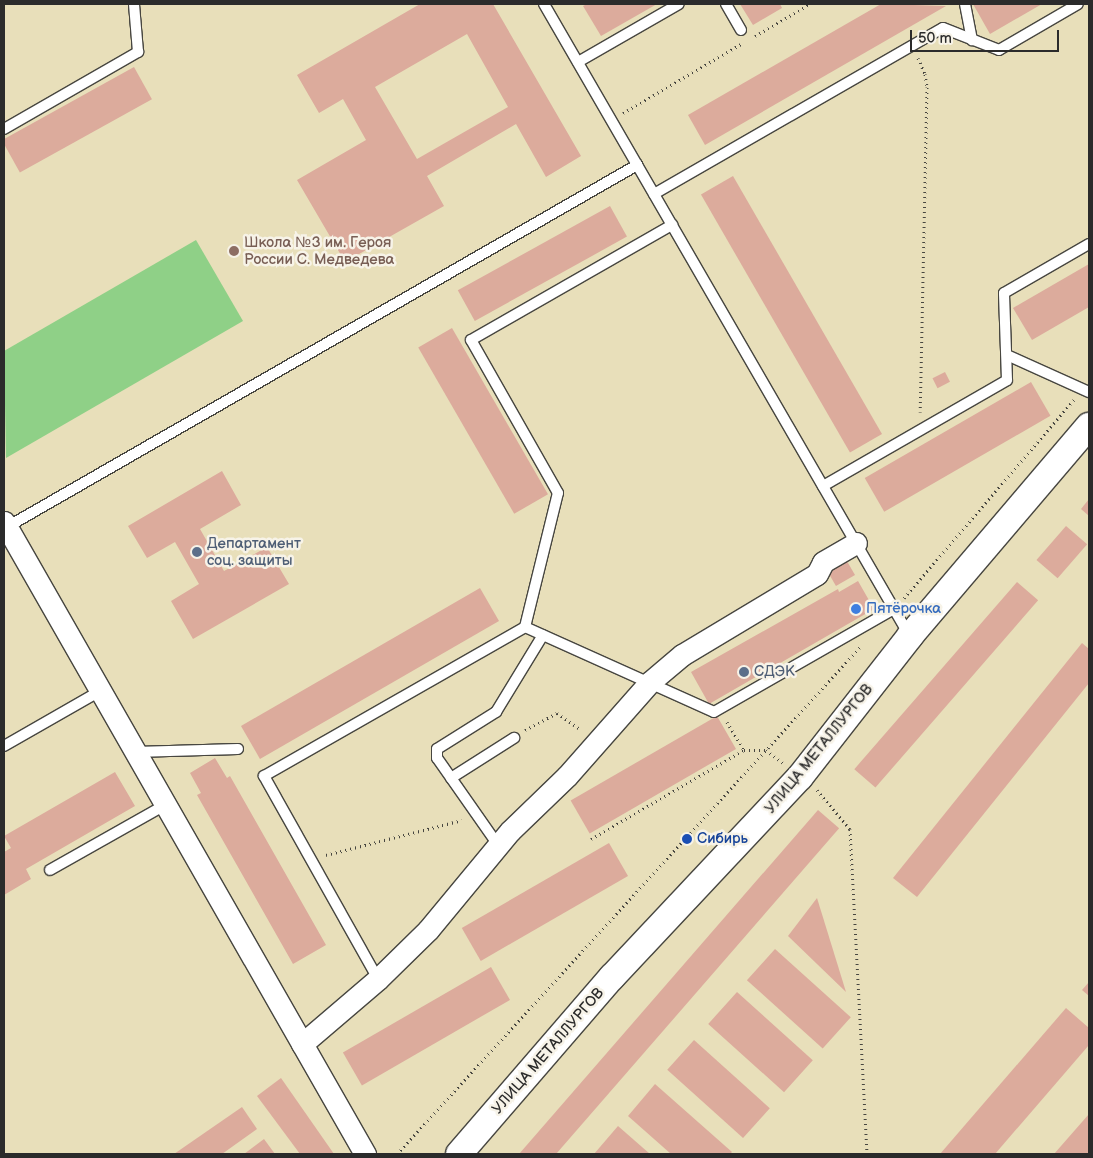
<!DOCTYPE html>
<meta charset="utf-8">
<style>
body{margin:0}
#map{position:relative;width:1093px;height:1158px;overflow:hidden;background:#e8dfba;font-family:"Balsamiq Sans",sans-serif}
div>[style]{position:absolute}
.green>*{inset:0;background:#8fd087}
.building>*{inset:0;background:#dcab9c;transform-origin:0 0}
.path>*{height:3px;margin-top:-1.5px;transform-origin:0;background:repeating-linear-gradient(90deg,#474640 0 1px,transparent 0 5px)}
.roads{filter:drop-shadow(1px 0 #474640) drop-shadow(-1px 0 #474640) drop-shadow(0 1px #474640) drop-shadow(0 -1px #474640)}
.service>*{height:10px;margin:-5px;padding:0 5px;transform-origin:5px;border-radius:5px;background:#fff}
.minor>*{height:21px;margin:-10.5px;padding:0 10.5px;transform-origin:10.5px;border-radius:10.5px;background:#fff}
.tertiary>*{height:26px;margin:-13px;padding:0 13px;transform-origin:13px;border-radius:13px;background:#fff}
.dots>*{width:14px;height:14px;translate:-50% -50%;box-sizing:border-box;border:2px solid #f7f3e8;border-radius:50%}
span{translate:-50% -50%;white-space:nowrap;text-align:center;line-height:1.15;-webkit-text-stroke:5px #f7f3e8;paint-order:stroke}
.education-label{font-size:15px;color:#785e54}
.left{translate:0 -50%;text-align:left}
.service-label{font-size:15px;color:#4e5e75}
.shop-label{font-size:15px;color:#366cbe}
.street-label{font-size:15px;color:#2b2b2b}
.transit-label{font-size:15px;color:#164399}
.frame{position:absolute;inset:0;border:5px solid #2b2b2b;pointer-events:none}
.scale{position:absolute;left:910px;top:30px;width:149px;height:22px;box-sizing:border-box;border:2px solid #2b2b2b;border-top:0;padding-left:6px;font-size:15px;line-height:18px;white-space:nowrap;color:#2b2b2b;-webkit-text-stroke:4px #f7f3e8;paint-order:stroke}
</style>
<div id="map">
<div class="green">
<div style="clip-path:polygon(196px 240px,243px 321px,6px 458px,4px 351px)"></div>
</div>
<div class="building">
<div style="clip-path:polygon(evenodd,420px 4px,493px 4px,581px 156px,546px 177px,516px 124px,427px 176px,444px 206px,345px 262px,297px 180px,366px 140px,343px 99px,319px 113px,297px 75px,420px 4px,467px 34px,508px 107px,417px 159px,375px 87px,467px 34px)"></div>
<div style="clip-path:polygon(587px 4px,657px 4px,601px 36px,583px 6px)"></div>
<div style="clip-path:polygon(740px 4px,780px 4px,782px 8px,753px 25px)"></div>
<div style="clip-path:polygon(881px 4px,946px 6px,705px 145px,688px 115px)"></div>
<div style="clip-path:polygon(973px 4px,1042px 4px,990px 34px)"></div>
<div style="left:134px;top:67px;width:37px;height:151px;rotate:61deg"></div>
<div style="left:733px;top:176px;width:298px;height:37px;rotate:60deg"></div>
<div style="left:610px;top:206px;width:35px;height:174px;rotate:61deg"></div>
<div style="clip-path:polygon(1089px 264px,1089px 307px,1032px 340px,1013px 308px)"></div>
<div style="left:452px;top:328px;width:192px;height:39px;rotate:60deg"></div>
<div style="left:945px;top:372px;width:11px;height:14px;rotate:63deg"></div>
<div style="left:1031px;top:382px;width:39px;height:192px;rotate:60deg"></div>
<div style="clip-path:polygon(222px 471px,241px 505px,200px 529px,224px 571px,267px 547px,289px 584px,193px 639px,171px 601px,199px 584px,175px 542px,147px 558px,128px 526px)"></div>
<div style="clip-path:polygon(1089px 499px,1089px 516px,1081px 509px)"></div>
<div style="left:1066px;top:526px;width:28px;height:45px;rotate:41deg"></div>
<div style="left:844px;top:556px;width:22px;height:22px;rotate:60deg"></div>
<div style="clip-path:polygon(858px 581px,874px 609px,709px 704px,691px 672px,838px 589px,839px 592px)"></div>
<div style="left:1017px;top:582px;width:28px;height:248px;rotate:41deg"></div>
<div style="left:480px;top:588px;width:38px;height:276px;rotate:60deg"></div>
<div style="clip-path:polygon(1082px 643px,1089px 649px,1089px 683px,917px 897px,893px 878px)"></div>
<div style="left:717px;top:716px;width:38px;height:169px;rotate:60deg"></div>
<div style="clip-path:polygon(215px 758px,227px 778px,230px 776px,326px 945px,293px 964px,197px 795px,201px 793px,190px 773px)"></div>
<div style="clip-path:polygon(115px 772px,135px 806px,26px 869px,31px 879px,4px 895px,4px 852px,11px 848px,4px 836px)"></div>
<div style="left:818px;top:810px;width:28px;height:456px;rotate:41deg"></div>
<div style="left:609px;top:843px;width:38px;height:170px;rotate:60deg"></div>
<div style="clip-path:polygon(817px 898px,846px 992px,788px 936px)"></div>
<div style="left:775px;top:949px;width:102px;height:42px;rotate:42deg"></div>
<div style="left:491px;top:967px;width:38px;height:171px;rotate:60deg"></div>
<div style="clip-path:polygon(1089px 982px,1089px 996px,1082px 990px)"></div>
<div style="left:737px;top:992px;width:102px;height:43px;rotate:42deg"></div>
<div style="clip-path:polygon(1066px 1008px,1089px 1028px,1089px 1045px,995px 1154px,940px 1154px)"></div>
<div style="left:694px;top:1040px;width:102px;height:40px;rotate:42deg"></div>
<div style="clip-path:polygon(281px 1078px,334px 1154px,300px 1154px,257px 1096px)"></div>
<div style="clip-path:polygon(655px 1084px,732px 1152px,730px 1154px,671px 1154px,628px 1116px)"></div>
<div style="clip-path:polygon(242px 1107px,257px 1129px,222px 1154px,174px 1154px)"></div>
<div style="clip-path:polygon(1089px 1114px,1089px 1154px,1054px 1154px)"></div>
<div style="clip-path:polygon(618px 1126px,650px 1154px,594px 1154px)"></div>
<div style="clip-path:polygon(264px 1139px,275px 1154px,244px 1154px)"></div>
</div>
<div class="path">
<div style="left:755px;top:36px;width:64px;rotate:-30.2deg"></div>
<div style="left:918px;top:58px;width:17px;rotate:66deg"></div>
<div style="left:925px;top:74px;width:13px;rotate:81deg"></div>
<div style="left:927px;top:87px;width:325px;rotate:91.2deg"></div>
<div style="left:623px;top:113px;width:137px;rotate:-30.3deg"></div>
<div style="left:904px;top:598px;width:261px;rotate:-49.4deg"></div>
<div style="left:727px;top:722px;width:33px;rotate:59deg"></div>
<div style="left:744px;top:750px;width:22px"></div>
<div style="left:766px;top:750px;width:21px;rotate:37deg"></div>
<div style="left:525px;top:730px;width:36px;rotate:-28deg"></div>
<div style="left:557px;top:713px;width:29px;rotate:35deg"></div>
<div style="left:817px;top:790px;width:51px;rotate:49.8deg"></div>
<div style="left:850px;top:829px;width:325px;rotate:87deg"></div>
<div style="left:591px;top:839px;width:177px;rotate:-30.2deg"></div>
<div style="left:326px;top:855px;width:140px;rotate:-14.4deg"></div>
<div style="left:397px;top:1154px;width:688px;rotate:-47.59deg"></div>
</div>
<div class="roads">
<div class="service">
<div style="left:544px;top:4px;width:729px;rotate:59.95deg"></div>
<div style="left:726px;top:4px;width:30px;rotate:60deg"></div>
<div style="left:965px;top:4px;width:37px;rotate:79deg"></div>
<div style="left:578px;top:62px;width:116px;rotate:-29.9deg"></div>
<div style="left:4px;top:129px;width:155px;rotate:-29.9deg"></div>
<div style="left:138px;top:52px;width:48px;rotate:-94.8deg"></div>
<div style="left:654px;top:194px;width:333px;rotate:-29.9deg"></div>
<div style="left:943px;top:28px;width:60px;rotate:21.4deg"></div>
<div style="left:999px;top:50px;width:91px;rotate:-30.2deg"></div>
<div style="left:1007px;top:355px;width:90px;rotate:24.3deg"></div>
<div style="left:823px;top:486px;width:212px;rotate:-29.9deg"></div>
<div style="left:1007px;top:380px;width:87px;rotate:-92deg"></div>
<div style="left:1004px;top:293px;width:98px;rotate:-30deg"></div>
<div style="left:7px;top:527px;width:727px;rotate:-29.88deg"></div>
<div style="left:525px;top:627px;width:207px;rotate:24.2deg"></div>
<div style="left:714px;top:712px;width:207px;rotate:-29.8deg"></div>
<div style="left:4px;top:746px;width:111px;rotate:-29.8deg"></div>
<div style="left:135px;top:752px;width:103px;rotate:-1.7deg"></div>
<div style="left:451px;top:778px;width:75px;rotate:-32.4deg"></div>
<div style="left:498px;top:845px;width:106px;rotate:-125deg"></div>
<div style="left:437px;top:758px;width:9px;rotate:-90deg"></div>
<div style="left:437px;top:749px;width:70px;rotate:-32.1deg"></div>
<div style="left:496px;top:712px;width:90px;rotate:-58.6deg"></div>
<div style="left:50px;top:870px;width:132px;rotate:-29.5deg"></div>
<div style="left:378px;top:979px;width:233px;rotate:-119.3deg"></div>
<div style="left:264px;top:776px;width:301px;rotate:-29.7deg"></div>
<div style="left:525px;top:627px;width:138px;rotate:-76.2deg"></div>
<div style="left:558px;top:493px;width:176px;rotate:-119.6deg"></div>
<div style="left:471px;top:340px;width:232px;rotate:-29.8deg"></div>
</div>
<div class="minor">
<div style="left:4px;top:522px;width:728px;rotate:60.26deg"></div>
<div style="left:302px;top:1044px;width:100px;rotate:-40.5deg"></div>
<div style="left:378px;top:979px;width:70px;rotate:-44.4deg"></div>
<div style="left:428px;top:930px;width:129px;rotate:-50.4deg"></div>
<div style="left:510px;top:831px;width:79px;rotate:-44deg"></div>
<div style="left:567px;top:776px;width:125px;rotate:-48.6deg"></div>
<div style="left:650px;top:682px;width:42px;rotate:-40.2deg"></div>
<div style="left:682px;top:655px;width:157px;rotate:-31deg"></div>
<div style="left:817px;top:574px;width:13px;rotate:-63deg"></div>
<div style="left:823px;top:562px;width:38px;rotate:-30deg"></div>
</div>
<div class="tertiary">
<div style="left:459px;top:1154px;width:234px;rotate:-49.2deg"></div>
<div style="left:612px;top:977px;width:274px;rotate:-46.8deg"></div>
<div style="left:800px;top:777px;width:179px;rotate:-52deg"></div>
<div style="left:910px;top:636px;width:276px;rotate:-49.6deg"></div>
</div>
</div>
<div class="dots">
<div style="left:234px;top:251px;background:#8d6e63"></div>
<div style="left:197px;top:552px;background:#5c6f8a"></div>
<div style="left:856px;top:609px;background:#3f7fe0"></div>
<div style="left:744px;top:672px;background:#5c6f8a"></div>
<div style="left:687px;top:839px;background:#1a4fb4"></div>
</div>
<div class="education-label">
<span class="left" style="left:244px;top:251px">Школа №3 им. Героя<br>России С. Медведева</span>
</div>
<div class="service-label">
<span class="left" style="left:207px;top:552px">Департамент<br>соц. защиты</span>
<span class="left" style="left:754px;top:672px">СДЭК</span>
</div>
<div class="shop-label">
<span class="left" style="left:866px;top:609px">Пятёрочка</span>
</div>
<div class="street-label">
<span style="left:819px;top:749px;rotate:-51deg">УЛИЦА МЕТАЛЛУРГОВ</span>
<span style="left:548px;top:1051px;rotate:-49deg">УЛИЦА МЕТАЛЛУРГОВ</span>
</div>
<div class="transit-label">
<span class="left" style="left:697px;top:839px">Сибирь</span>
</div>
<div class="frame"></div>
<div class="scale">50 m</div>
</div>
